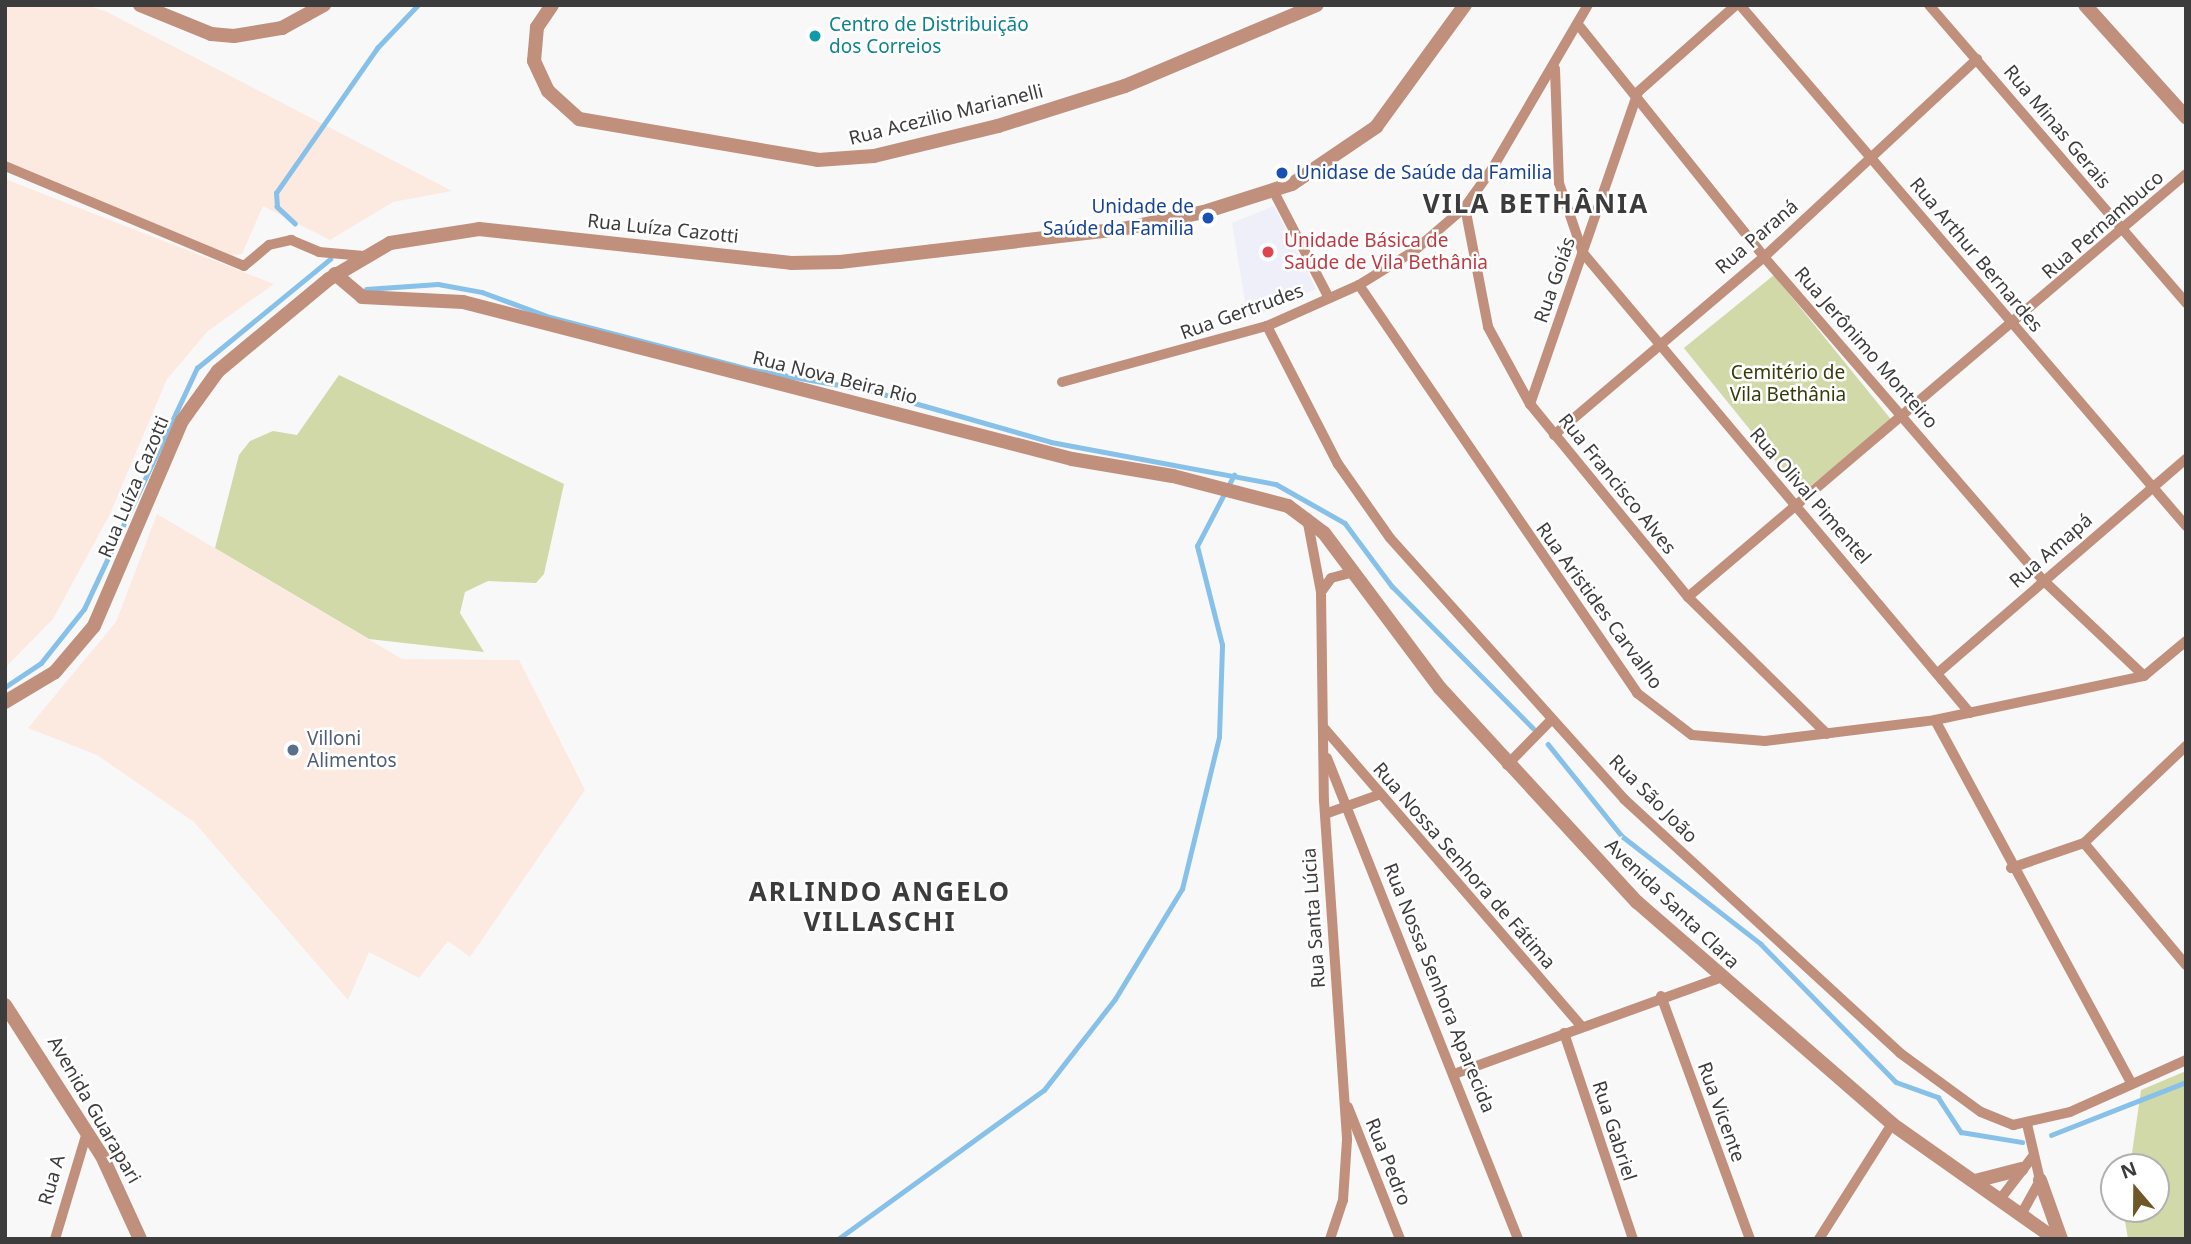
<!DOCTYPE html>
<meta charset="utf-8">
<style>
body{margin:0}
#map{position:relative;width:2191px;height:1244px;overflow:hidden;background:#f8f8f9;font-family:"Noto Sans",sans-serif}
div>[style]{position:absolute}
.built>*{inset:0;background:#eeeff8}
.industrial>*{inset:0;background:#fceae0}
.green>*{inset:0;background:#d1d9a9;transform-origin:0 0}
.stream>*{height:4.5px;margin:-2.25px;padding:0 2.25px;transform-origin:2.25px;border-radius:2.25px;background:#87c1e9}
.minor>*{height:10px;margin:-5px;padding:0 5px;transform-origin:5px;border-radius:5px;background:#c0907d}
.tertiary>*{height:14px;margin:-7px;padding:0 7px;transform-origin:7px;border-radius:7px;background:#c0907d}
.dots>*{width:19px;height:19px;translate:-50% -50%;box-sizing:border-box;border:4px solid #fff;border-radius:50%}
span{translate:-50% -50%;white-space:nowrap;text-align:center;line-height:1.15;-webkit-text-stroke:5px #fff;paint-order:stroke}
.culture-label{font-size:19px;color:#0d838f}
.left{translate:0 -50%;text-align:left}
.street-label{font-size:19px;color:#3c3c3c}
.transit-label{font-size:19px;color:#164399}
.right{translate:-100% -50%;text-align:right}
.health-label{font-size:19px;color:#be3a42}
.park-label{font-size:19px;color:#363b0a}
.service-label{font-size:19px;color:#4e5e75}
.district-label{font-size:26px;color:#3c3c3c;font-weight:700;letter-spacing:2px}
.frame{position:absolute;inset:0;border:7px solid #3c3c3c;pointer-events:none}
.north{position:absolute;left:2100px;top:1153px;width:70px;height:70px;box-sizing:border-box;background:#fff;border:2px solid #b1b1b1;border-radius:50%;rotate:340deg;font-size:19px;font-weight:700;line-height:28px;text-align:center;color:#3c3c3c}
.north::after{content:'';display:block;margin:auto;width:24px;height:32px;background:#6e5828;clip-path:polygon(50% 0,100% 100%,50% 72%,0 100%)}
</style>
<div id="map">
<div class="built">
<div style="clip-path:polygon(1274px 206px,1316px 289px,1248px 319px,1232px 223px)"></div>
</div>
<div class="industrial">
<div style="clip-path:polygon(5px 5px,87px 5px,107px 12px,452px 191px,393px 202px,330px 240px,263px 206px,242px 254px,232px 256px,5px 163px)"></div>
<div style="clip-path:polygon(5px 179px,274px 284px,208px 331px,167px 379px,110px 514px,53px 619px,5px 668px)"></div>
<div style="clip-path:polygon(157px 514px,402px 659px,519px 660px,585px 790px,470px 957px,448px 941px,419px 978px,369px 952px,348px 1000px,194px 822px,97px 755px,28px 728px,116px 622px)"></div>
</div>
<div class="green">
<div style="left:1774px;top:275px;width:187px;height:116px;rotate:51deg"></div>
<div style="clip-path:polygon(339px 375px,564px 484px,544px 574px,536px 583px,488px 581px,465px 592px,460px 613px,484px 652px,369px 639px,215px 548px,239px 455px,250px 441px,273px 431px,297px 435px)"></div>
<div style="clip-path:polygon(2186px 1071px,2186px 1239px,2128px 1239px,2123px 1209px,2156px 1209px,2156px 1167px,2130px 1167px,2141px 1090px)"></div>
</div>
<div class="stream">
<div style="left:295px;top:224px;width:25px;rotate:-137deg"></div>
<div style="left:277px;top:207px;width:14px;rotate:-94deg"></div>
<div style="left:276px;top:193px;width:177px;rotate:-55.1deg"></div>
<div style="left:377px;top:48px;width:59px;rotate:-46.4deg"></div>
<div style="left:366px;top:289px;width:72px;rotate:-4deg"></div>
<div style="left:438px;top:284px;width:45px;rotate:10.3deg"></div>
<div style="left:482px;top:292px;width:72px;rotate:20.2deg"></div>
<div style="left:550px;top:317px;width:211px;rotate:14.6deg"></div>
<div style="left:754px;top:370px;width:117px;rotate:9.9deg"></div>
<div style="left:869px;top:390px;width:189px;rotate:15.9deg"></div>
<div style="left:1051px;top:442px;width:229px;rotate:10.6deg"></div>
<div style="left:1276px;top:484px;width:79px;rotate:29.5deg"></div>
<div style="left:1345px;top:523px;width:79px;rotate:53.3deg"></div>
<div style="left:1392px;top:586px;width:200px;rotate:45.2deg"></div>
<div style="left:5px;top:687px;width:43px;rotate:-33.7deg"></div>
<div style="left:41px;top:663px;width:69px;rotate:-51.5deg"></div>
<div style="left:84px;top:609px;width:266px;rotate:-64.9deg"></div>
<div style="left:197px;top:368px;width:172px;rotate:-39.3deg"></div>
<div style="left:1548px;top:744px;width:118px;rotate:51.2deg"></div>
<div style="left:1622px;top:836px;width:176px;rotate:37.8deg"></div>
<div style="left:1761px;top:944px;width:193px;rotate:45.6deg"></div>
<div style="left:1896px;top:1082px;width:45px;rotate:19.7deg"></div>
<div style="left:1938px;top:1097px;width:42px;rotate:56.7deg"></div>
<div style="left:1961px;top:1132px;width:62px;rotate:9.3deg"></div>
<div style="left:2051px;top:1135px;width:145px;rotate:-21.4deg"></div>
<div style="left:838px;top:1239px;width:254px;rotate:-35.9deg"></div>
<div style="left:1044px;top:1090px;width:115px;rotate:-52deg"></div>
<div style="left:1115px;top:999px;width:129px;rotate:-58.7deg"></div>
<div style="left:1182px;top:889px;width:156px;rotate:-76.3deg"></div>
<div style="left:1219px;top:737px;width:92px;rotate:-88.1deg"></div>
<div style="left:1222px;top:645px;width:102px;rotate:-104.2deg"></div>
<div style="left:1197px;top:546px;width:80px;rotate:-62.5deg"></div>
</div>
<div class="minor">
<div style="left:1740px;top:5px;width:686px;rotate:49.43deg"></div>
<div style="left:1929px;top:5px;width:394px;rotate:49.2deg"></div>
<div style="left:1580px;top:27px;width:295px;rotate:51.3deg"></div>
<div style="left:1764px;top:257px;width:427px;rotate:49.2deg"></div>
<div style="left:2043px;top:580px;width:139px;rotate:43.5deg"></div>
<div style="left:1555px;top:69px;width:114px;rotate:88deg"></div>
<div style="left:1559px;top:183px;width:74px;rotate:71.1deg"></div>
<div style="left:1583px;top:253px;width:601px;rotate:49.93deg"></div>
<div style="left:5px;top:166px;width:259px;rotate:22.7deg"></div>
<div style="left:244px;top:266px;width:33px;rotate:-40deg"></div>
<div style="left:269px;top:245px;width:23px;rotate:-13deg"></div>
<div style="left:291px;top:240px;width:30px;rotate:23deg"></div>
<div style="left:319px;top:252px;width:45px;rotate:5.1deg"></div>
<div style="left:1274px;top:192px;width:119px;rotate:62.6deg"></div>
<div style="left:1465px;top:207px;width:122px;rotate:79.1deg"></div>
<div style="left:1488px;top:327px;width:88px;rotate:61.4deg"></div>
<div style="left:1530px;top:404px;width:249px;rotate:50.7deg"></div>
<div style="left:1688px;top:597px;width:195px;rotate:44.6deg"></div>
<div style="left:1359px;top:285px;width:494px;rotate:55.7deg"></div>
<div style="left:1637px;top:693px;width:69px;rotate:37.4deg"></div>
<div style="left:1692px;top:735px;width:73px;rotate:4.7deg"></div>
<div style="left:1765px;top:741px;width:171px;rotate:-7deg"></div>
<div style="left:1935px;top:720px;width:214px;rotate:-11.9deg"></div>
<div style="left:2144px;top:676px;width:55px;rotate:-39.8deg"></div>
<div style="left:1267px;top:326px;width:155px;rotate:62.8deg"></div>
<div style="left:1338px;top:464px;width:90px;rotate:54.9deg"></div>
<div style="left:1390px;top:538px;width:351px;rotate:48.1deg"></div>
<div style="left:1624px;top:799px;width:375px;rotate:42.6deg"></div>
<div style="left:1900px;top:1053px;width:100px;rotate:36.1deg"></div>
<div style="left:1981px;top:1112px;width:35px;rotate:22deg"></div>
<div style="left:2013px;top:1125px;width:58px;rotate:-12.8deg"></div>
<div style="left:2070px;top:1112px;width:127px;rotate:-24.1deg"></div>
<div style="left:1062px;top:382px;width:213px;rotate:-15.3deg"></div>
<div style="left:1267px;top:326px;width:101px;rotate:-24deg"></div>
<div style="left:1359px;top:285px;width:65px;rotate:-31.7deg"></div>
<div style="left:1414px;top:251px;width:67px;rotate:-40.8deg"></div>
<div style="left:1465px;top:207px;width:47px;rotate:-54.6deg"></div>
<div style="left:1492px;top:169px;width:190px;rotate:-59.7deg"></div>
<div style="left:1530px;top:404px;width:330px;rotate:-70.9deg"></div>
<div style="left:1638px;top:92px;width:131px;rotate:-41.6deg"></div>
<div style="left:1554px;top:435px;width:275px;rotate:-40.3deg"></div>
<div style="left:1764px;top:257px;width:291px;rotate:-42.9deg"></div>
<div style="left:1307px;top:518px;width:75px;rotate:79.3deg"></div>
<div style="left:1321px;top:592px;width:209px;rotate:89.2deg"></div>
<div style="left:1324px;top:801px;width:340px;rotate:86.1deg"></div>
<div style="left:1347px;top:1140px;width:60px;rotate:93.8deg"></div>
<div style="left:1343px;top:1200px;width:41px;rotate:108.4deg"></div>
<div style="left:1321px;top:592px;width:17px;rotate:-54deg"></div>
<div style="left:1331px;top:578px;width:23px;rotate:-15deg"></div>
<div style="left:1688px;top:597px;width:653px;rotate:-40.34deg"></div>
<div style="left:1939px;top:672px;width:326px;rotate:-40.8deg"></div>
<div style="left:1935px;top:720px;width:413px;rotate:61.6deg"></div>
<div style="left:1324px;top:728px;width:392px;rotate:49.2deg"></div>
<div style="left:1327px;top:758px;width:518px;rotate:68.34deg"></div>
<div style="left:1507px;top:765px;width:63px;rotate:-45.6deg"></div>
<div style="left:1325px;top:814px;width:56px;rotate:-19.7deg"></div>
<div style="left:2084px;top:843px;width:159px;rotate:50.1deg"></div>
<div style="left:2011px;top:868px;width:77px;rotate:-18.9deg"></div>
<div style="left:2084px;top:843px;width:141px;rotate:-43.6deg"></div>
<div style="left:1661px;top:996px;width:259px;rotate:69.9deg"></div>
<div style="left:1564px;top:1033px;width:217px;rotate:71.5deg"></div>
<div style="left:1457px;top:1073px;width:280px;rotate:-19.9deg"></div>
<div style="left:1348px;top:1107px;width:142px;rotate:68.5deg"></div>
<div style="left:2001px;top:1198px;width:54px;rotate:-52.5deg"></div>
<div style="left:2022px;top:1213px;width:38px;rotate:-61deg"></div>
<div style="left:2040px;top:1180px;width:57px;rotate:-103.1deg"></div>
<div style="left:55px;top:1239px;width:112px;rotate:-73.3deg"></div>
<div style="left:1819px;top:1239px;width:136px;rotate:-57.6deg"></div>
</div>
<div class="tertiary">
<div style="left:140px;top:5px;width:77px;rotate:22.2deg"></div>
<div style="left:211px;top:34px;width:23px;rotate:5deg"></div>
<div style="left:234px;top:36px;width:49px;rotate:-9.5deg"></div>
<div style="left:282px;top:28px;width:48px;rotate:-28.7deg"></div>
<div style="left:552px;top:5px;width:27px;rotate:124deg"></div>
<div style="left:537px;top:27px;width:34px;rotate:95deg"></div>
<div style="left:534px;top:61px;width:33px;rotate:65deg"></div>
<div style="left:548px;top:91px;width:42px;rotate:42.1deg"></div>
<div style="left:579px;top:119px;width:242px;rotate:9.7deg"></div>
<div style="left:818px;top:160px;width:56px;rotate:-4.1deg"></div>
<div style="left:874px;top:156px;width:128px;rotate:-13.6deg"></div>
<div style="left:998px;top:126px;width:133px;rotate:-17.5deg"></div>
<div style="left:1125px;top:86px;width:208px;rotate:-22.9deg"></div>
<div style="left:2085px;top:5px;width:151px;rotate:48deg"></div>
<div style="left:335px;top:274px;width:35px;rotate:40deg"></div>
<div style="left:362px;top:297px;width:101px;rotate:2.8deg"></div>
<div style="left:463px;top:302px;width:629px;rotate:14.46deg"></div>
<div style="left:1072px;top:459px;width:102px;rotate:9.6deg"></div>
<div style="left:1173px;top:476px;width:119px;rotate:14.6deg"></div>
<div style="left:1288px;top:506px;width:45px;rotate:36.9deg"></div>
<div style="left:1324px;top:533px;width:194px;rotate:53.2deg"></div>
<div style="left:1440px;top:688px;width:291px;rotate:47.4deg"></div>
<div style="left:1637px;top:902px;width:338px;rotate:41deg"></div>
<div style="left:1892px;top:1124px;width:199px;rotate:35.2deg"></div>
<div style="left:5px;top:702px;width:58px;rotate:-31deg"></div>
<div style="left:55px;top:672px;width:60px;rotate:-49.7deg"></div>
<div style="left:94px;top:626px;width:223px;rotate:-66.8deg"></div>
<div style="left:182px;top:421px;width:62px;rotate:-54.2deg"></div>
<div style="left:218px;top:371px;width:144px;rotate:-39.7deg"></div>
<div style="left:329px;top:279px;width:71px;rotate:-30.5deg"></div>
<div style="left:390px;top:243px;width:90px;rotate:-8.9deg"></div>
<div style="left:479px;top:229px;width:314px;rotate:6.2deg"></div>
<div style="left:791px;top:263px;width:49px;rotate:-1.2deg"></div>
<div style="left:840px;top:262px;width:284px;rotate:-6.7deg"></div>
<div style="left:1122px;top:229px;width:84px;rotate:-11.7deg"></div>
<div style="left:1204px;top:212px;width:92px;rotate:-17.7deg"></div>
<div style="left:1292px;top:184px;width:102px;rotate:-34.2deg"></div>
<div style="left:1376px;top:127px;width:151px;rotate:-53.9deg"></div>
<div style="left:5px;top:1005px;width:179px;rotate:57.3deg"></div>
<div style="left:102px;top:1156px;width:91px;rotate:65.4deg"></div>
<div style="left:2040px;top:1180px;width:63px;rotate:70.4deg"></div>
<div style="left:1975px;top:1181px;width:48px;rotate:-14.6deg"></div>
</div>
<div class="dots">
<div style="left:815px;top:36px;background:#0f9aa8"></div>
<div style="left:1282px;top:173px;background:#1a4fb4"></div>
<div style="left:1208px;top:218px;background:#1a4fb4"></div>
<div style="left:1268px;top:252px;background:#e0444e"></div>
<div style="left:293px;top:750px;background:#5c6f8a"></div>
</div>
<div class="culture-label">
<span class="left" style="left:829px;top:36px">Centro de Distribuição<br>dos Correios</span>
</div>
<div class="street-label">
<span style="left:946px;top:115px;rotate:-14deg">Rua Acezilio Marianelli</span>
<span style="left:2057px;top:127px;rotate:50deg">Rua Minas Gerais</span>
<span style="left:2103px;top:225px;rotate:-41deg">Rua Pernambuco</span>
<span style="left:663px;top:229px;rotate:6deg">Rua Luíza Cazotti</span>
<span style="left:1757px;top:237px;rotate:-41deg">Rua Paraná</span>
<span style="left:1976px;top:255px;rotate:50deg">Rua Arthur Bernardes</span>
<span style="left:1555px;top:280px;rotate:-71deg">Rua Goiás</span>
<span style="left:1242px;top:312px;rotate:-20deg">Rua Gertrudes</span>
<span style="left:1866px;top:348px;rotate:49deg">Rua Jerônimo Monteiro</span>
<span style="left:835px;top:378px;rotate:14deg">Rua Nova Beira Rio</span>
<span style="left:1617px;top:484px;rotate:51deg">Rua Francisco Alves</span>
<span style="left:134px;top:487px;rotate:-67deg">Rua Luíza Cazotti</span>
<span style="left:1810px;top:496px;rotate:49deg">Rua Olival Pimentel</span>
<span style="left:2051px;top:551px;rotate:-41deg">Rua Amapá</span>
<span style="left:1599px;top:606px;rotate:54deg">Rua Aristides Carvalho</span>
<span style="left:1653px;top:799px;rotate:45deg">Rua São João</span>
<span style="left:1464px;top:866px;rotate:49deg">Rua Nossa Senhora de Fátima</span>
<span style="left:1672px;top:904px;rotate:44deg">Avenida Santa Clara</span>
<span style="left:1314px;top:918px;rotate:-94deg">Rua Santa Lúcia</span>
<span style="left:1439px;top:988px;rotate:68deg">Rua Nossa Senhora Aparecida</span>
<span style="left:94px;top:1110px;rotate:60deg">Avenida Guarapari</span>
<span style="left:1721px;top:1112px;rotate:70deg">Rua Vicente</span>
<span style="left:1614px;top:1131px;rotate:72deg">Rua Gabriel</span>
<span style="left:1388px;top:1162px;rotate:68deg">Rua Pedro</span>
<span style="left:52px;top:1180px;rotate:-74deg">Rua A</span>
</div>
<div class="transit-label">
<span class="left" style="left:1296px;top:173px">Unidase de Saúde da Familia</span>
<span class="right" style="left:1194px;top:218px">Unidade de<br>Saúde da Familia</span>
</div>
<div class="health-label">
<span class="left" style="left:1284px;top:252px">Unidade Básica de<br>Saúde de Vila Bethânia</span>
</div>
<div class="park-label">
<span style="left:1788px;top:384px">Cemitério de<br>Vila Bethânia</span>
</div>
<div class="service-label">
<span class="left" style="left:307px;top:750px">Villoni<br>Alimentos</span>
</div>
<div class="district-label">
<span style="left:1536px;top:204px">VILA BETHÂNIA</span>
<span style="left:880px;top:907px">ARLINDO ANGELO<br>VILLASCHI</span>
</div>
<div class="frame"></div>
<div class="north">N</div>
</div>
